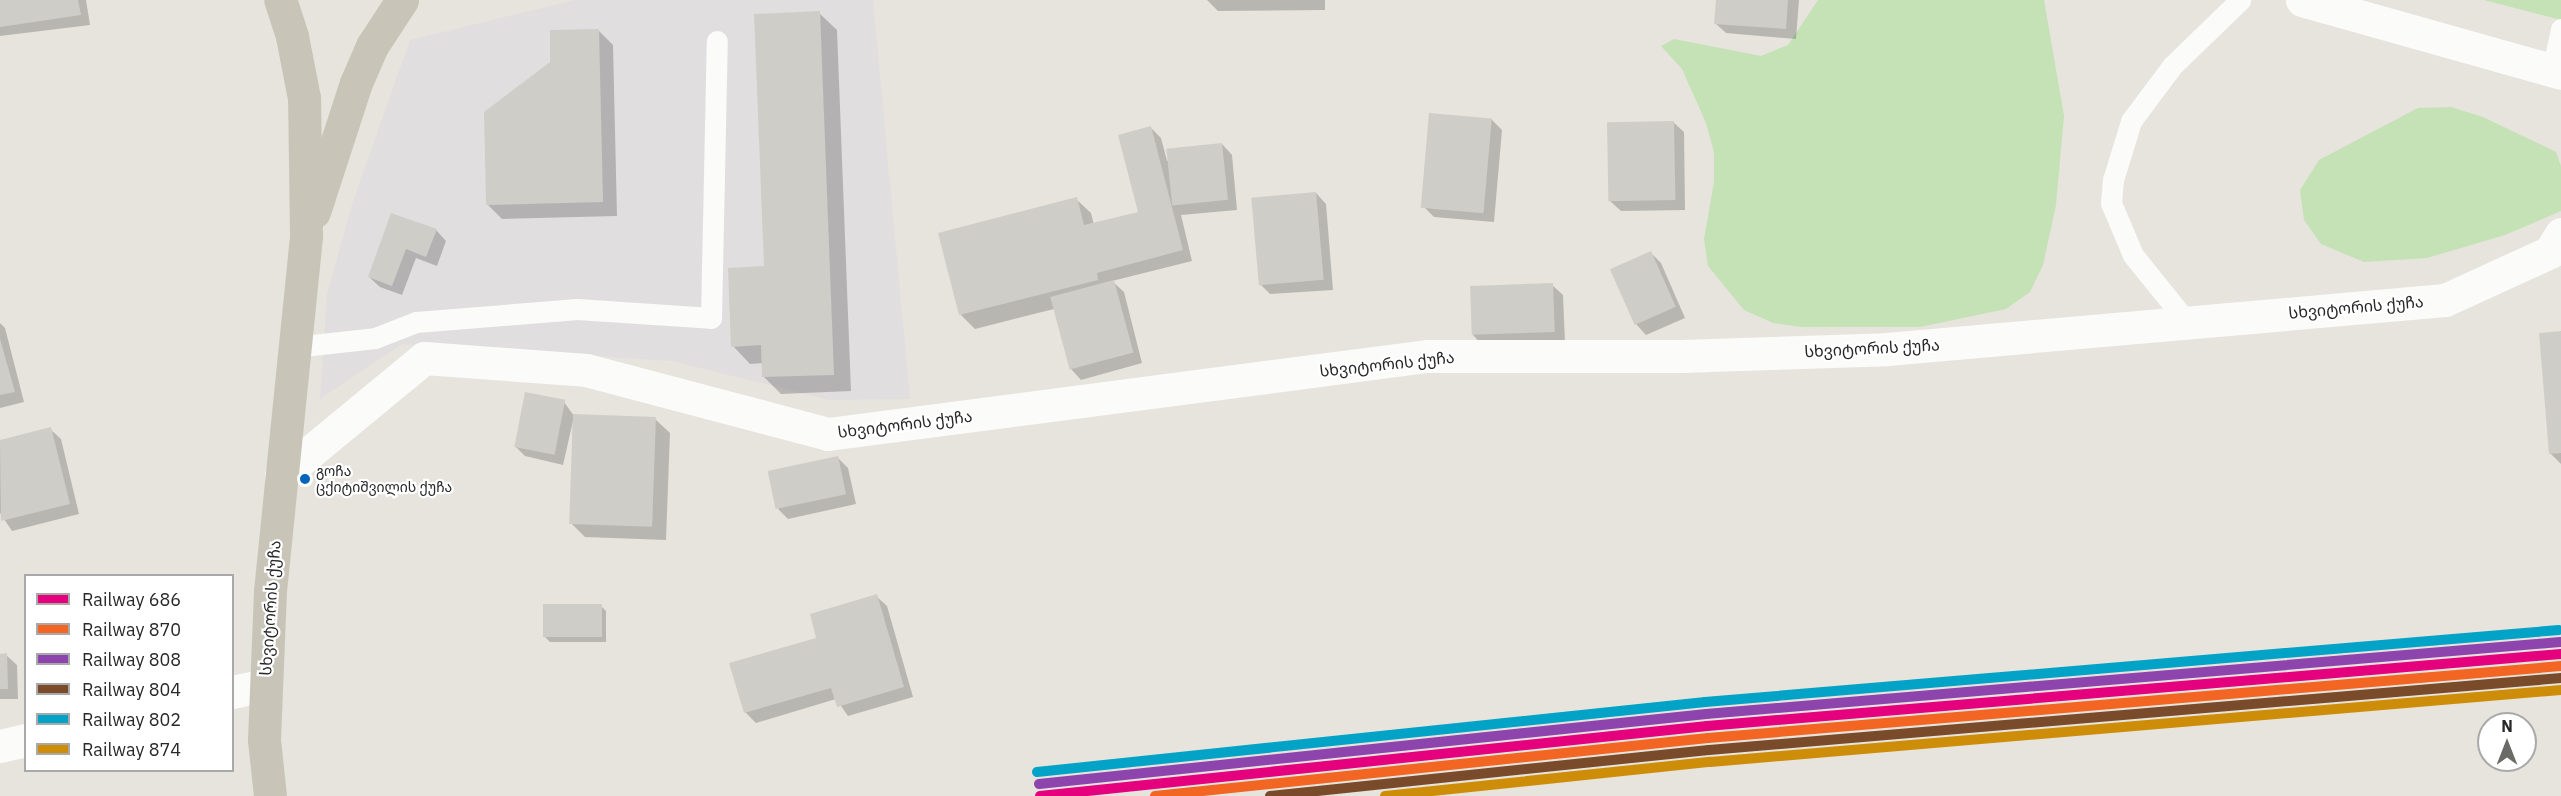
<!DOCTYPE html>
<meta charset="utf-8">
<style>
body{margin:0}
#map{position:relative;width:2561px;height:796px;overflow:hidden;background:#e6e4dd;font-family:"IBM Plex Sans","Noto Sans Georgian",sans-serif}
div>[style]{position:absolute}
.industrial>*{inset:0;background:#e1dee0}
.green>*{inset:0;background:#c4e2b6}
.shadow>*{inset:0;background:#0003}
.building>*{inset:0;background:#cfcdc8;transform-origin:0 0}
.lane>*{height:21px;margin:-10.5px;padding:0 10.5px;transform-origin:10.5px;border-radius:10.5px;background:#fbfbfa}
.street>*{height:33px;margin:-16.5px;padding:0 16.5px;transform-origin:16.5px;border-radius:16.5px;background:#fbfbfa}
.secondary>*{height:33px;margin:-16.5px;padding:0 16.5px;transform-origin:16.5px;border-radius:16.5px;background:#fbfbfa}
.primary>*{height:33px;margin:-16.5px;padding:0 16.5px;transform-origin:16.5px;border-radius:16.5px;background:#c8c5b8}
.rail-1>*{height:10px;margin:-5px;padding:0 5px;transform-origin:5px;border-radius:5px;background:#e5007d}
.rail-2>*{height:10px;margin:-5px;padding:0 5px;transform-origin:5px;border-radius:5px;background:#f26522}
.rail-3>*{height:10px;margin:-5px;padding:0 5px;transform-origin:5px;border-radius:5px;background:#8e44ad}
.rail-4>*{height:10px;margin:-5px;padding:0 5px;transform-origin:5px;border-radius:5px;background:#7a4b2a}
.rail-5>*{height:10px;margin:-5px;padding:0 5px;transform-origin:5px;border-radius:5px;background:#02a3c6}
.rail-6>*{height:10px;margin:-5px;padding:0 5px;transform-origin:5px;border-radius:5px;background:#ce8d08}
.dots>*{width:16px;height:16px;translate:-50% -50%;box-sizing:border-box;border:3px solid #fff;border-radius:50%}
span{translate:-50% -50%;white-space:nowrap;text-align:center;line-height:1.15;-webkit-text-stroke:4.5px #fff;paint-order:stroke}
.bus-label{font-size:14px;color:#282828}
.left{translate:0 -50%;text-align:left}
.street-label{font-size:16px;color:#282828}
.legend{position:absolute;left:24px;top:574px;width:210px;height:198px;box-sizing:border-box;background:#fff;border:2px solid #a9a9a9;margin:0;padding:8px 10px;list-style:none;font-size:18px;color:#282828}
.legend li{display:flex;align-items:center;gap:12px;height:30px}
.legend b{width:30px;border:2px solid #a9a9a9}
.north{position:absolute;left:2477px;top:712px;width:60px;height:60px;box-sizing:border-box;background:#fff;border:2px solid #a9a9a9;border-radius:50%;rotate:0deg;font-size:16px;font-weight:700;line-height:24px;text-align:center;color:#282828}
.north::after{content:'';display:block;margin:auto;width:21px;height:27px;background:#6a6a67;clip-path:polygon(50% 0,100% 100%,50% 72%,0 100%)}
</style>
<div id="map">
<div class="industrial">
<div style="clip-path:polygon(575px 0,873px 0,910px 399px,830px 400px,672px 361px,402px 344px,320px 399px,327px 295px,352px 204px,410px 40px)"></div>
</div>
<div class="green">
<div style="clip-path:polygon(1818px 0,2044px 0,2064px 116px,2056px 205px,2043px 265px,2030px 292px,2006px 309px,1920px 327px,1801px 327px,1773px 323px,1744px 310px,1708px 266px,1704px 239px,1714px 182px,1714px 152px,1706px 123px,1682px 69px,1661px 46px,1674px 39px,1761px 56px,1788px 45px)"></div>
<div style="clip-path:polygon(2484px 0,2561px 0,2561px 20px)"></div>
<div style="clip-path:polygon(2451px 107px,2483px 117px,2556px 152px,2561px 166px,2561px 211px,2505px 235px,2427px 258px,2364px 262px,2321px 244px,2304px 220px,2300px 190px,2319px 160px,2418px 108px)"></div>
</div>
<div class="shadow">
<div style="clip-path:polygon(0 0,86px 0,90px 25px,0 36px)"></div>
<div style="clip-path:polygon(1325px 0,1325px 10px,1218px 11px,1207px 0)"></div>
<div style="clip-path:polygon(1717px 0,1799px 0,1796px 39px,1726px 33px,1715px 23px)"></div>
<div style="clip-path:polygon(819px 13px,837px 30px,851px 391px,781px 394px,764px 377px,763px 363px,750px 364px,733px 346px,766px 268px)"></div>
<div style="clip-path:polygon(599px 31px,613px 45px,617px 216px,502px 219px,487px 204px)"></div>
<div style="clip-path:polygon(1491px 119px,1502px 130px,1494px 222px,1434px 217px,1424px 207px)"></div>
<div style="clip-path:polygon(1673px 122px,1684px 132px,1685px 210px,1621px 211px,1610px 201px)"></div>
<div style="clip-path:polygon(1151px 128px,1161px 138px,1167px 161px,1222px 144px,1232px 155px,1237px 210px,1181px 215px,1192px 261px,1112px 281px,1124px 292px,1142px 363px,1081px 380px,1071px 369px,1054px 309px,975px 329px,961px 315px,1076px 199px,1091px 213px,1094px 225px,1140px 213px)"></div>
<div style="clip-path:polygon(1316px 193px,1326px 204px,1333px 290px,1270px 294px,1260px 284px)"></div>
<div style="clip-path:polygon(392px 214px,436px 230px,446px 241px,437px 266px,416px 258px,402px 295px,380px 287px,369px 277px)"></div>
<div style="clip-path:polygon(1651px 253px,1661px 263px,1685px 318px,1646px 335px,1636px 324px,1612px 270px)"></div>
<div style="clip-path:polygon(1552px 285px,1563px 295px,1565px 342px,1483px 346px,1473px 335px)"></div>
<div style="clip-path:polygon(0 323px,5px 328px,24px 402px,0 408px)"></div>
<div style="clip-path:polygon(2561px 333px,2561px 464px,2550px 453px)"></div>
<div style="clip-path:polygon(564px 402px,574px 416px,655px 419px,670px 433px,666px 540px,585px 537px,571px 523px,573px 421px,563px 465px,525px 456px,515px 446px)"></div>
<div style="clip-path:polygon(50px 429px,61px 439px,79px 514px,12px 531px,0 513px,0 441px)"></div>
<div style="clip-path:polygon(837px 457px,848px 468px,856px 504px,788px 519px,778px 509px)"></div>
<div style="clip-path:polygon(876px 596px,887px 606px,913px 697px,848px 716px,836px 699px,756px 723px,746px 713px,731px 664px,818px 639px)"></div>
<div style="clip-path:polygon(601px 606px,606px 611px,606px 642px,550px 642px,545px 637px)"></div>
<div style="clip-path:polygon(0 655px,6px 655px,17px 665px,18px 699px,0 699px)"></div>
</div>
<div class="building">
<div style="clip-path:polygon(0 0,78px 0,81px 15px,0 27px)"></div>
<div style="clip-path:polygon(1716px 0,1788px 0,1786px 29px,1714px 24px)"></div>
<div style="clip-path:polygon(820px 11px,834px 375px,762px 377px,761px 345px,731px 347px,728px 268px,764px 266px,754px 14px)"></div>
<div style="clip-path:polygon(599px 29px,603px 202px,486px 205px,484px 112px,550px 62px,550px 30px)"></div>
<div style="left:1429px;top:113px;width:63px;height:95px;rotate:5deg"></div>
<div style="left:1674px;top:121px;width:79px;height:67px;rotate:89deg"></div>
<div style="clip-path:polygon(1151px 126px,1183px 250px,1097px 273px,1098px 280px,959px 315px,938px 233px,1077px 197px,1084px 225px,1138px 212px,1118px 135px)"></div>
<div style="left:1222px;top:143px;width:57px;height:56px;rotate:84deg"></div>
<div style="left:1316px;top:192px;width:88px;height:65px;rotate:85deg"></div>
<div style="clip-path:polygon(391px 213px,437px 229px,426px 257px,406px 249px,392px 286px,368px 277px)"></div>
<div style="left:1651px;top:251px;width:61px;height:45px;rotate:66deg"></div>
<div style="left:1114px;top:280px;width:75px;height:66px;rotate:75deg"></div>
<div style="left:1553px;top:283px;width:49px;height:83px;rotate:88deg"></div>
<div style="clip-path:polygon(2561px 331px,2561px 453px,2549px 454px,2539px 333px)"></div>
<div style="clip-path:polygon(0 339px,15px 392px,0 395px)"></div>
<div style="left:525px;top:392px;width:41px;height:56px;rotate:11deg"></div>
<div style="left:573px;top:414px;width:83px;height:110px;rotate:2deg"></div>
<div style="clip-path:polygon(51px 427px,70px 504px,1px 521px,0 440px)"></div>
<div style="left:838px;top:456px;width:39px;height:72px;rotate:78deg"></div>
<div style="clip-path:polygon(877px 594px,904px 687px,837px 707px,831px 688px,744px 713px,729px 663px,816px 638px,810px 614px)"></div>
<div style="left:602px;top:604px;width:33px;height:59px;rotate:90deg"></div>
<div style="clip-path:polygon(7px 653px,8px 689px,0 689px,0 654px)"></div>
</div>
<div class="lane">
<div style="left:2552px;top:71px;width:43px;rotate:-77.9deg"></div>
<div style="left:2187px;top:322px;width:86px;rotate:-128.9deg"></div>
<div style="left:2133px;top:255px;width:56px;rotate:-112.9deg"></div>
<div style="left:2111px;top:203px;width:23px;rotate:-85deg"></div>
<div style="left:2113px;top:180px;width:62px;rotate:-73deg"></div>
<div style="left:2131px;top:121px;width:69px;rotate:-53.3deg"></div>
<div style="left:2172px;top:66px;width:95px;rotate:-44.1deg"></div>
<div style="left:294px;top:347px;width:81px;rotate:-6.3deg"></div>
<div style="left:375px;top:338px;width:44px;rotate:-21.3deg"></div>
<div style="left:416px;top:322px;width:162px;rotate:-4.6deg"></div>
<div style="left:577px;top:309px;width:134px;rotate:3.8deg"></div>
<div style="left:711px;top:318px;width:277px;rotate:-88.8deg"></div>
</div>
<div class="street">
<div style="left:281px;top:476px;width:185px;rotate:-39.5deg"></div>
<div style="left:424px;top:358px;width:162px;rotate:4.2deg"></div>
<div style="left:586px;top:370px;width:250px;rotate:14.8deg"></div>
<div style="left:828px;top:434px;width:604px;rotate:-7.42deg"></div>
<div style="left:1427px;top:356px;width:254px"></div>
<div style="left:1681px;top:356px;width:206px;rotate:-1.9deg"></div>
<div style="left:1887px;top:349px;width:560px;rotate:-5.02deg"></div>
<div style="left:2445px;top:300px;width:115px;rotate:-24.6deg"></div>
<div style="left:2550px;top:252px;width:21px;rotate:-59deg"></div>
<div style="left:232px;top:692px;width:34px;rotate:-12deg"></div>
<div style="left:0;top:746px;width:27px;rotate:-13deg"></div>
</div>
<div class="secondary">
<div style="left:2302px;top:0;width:269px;rotate:15.7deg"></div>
</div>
<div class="primary">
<div style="left:314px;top:212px;width:136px;rotate:-72deg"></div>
<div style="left:356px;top:83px;width:40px;rotate:-66.6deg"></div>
<div style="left:372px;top:46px;width:55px;rotate:-56.9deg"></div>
<div style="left:270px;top:796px;width:56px;rotate:-96.1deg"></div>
<div style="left:264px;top:740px;width:149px;rotate:-87.7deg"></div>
<div style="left:270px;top:591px;width:357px;rotate:-84.2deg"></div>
<div style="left:306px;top:236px;width:138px;rotate:-90.8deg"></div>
<div style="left:304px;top:98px;width:63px;rotate:-101deg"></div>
<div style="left:292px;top:36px;width:38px;rotate:-108deg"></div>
</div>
<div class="rail-1">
<div style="left:1040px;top:796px;width:671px;rotate:-5.99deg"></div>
<div style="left:1707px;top:726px;width:857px;rotate:-4.82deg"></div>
</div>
<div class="rail-2">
<div style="left:1155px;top:796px;width:556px;rotate:-5.99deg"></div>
<div style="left:1708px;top:738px;width:856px;rotate:-4.82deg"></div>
</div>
<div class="rail-3">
<div style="left:1039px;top:784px;width:671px;rotate:-5.99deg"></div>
<div style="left:1706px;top:714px;width:857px;rotate:-4.82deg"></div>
</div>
<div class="rail-4">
<div style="left:1270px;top:796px;width:441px;rotate:-6deg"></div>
<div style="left:1709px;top:750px;width:855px;rotate:-4.83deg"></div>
</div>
<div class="rail-5">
<div style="left:1037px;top:772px;width:672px;rotate:-5.98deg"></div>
<div style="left:1705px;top:702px;width:857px;rotate:-4.82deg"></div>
</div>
<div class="rail-6">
<div style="left:1385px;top:796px;width:327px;rotate:-6deg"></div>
<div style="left:1710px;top:762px;width:854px;rotate:-4.84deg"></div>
</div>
<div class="dots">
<div style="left:305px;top:479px;background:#0065bd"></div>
</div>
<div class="bus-label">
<span class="left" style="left:316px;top:479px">გოჩა<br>ცქიტიშვილის ქუჩა</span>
</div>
<div class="street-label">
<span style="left:2356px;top:307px;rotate:-5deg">სხვიტორის ქუჩა</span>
<span style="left:1872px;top:348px;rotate:-3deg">სხვიტორის ქუჩა</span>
<span style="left:1387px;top:364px;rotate:-6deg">სხვიტორის ქუჩა</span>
<span style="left:905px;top:424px;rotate:-7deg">სხვიტორის ქუჩა</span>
<span style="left:270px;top:608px;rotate:-86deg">სხვიტორის ქუჩა</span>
</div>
<ul class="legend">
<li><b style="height:8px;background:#e5007d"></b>Railway 686</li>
<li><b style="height:8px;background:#f26522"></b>Railway 870</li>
<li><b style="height:8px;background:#8e44ad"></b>Railway 808</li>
<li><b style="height:8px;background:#7a4b2a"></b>Railway 804</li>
<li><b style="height:8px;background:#02a3c6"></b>Railway 802</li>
<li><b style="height:8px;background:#ce8d08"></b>Railway 874</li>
</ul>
<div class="north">N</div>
</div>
